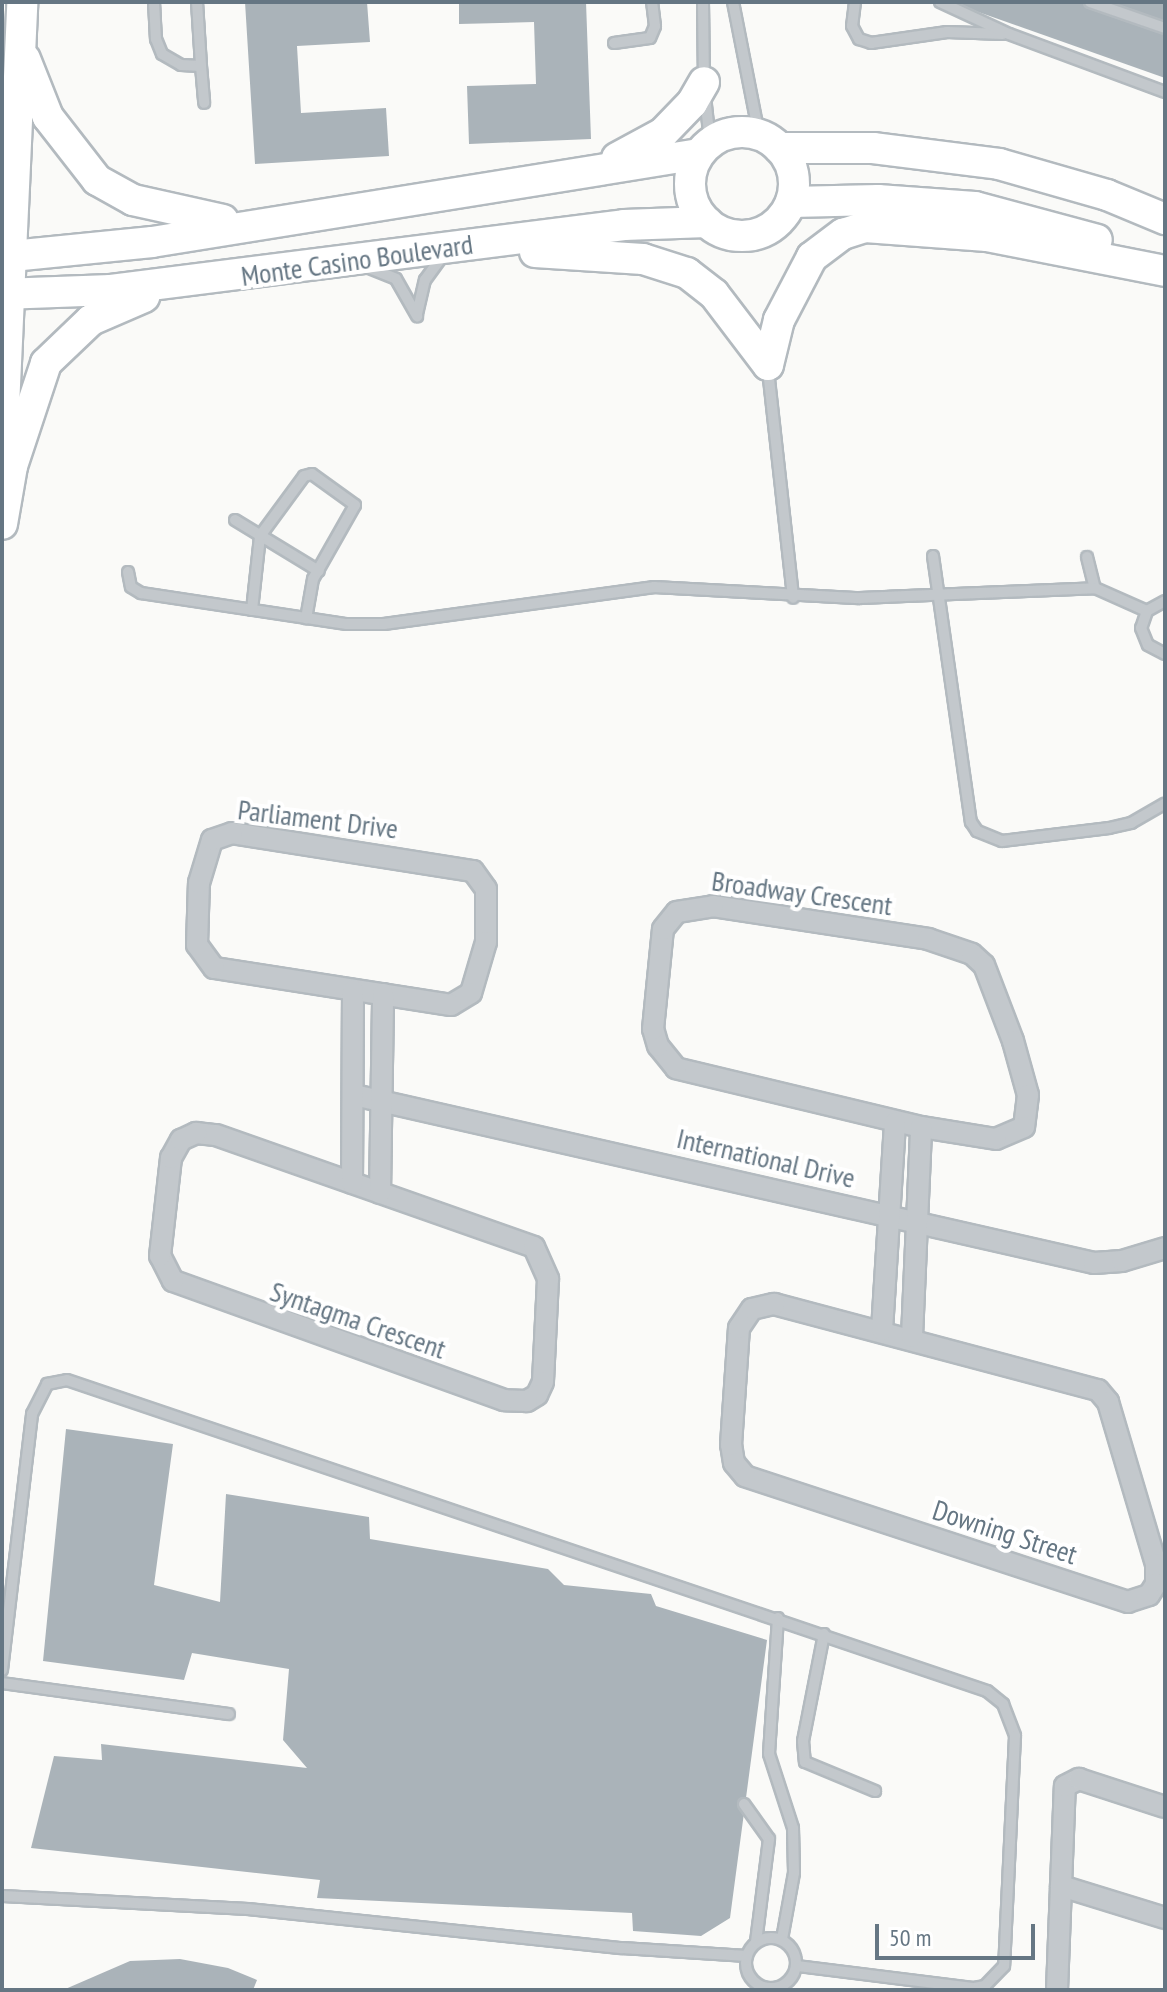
<!DOCTYPE html>
<style>
body{margin:0}
#map{position:relative;width:1167px;height:1992px;overflow:hidden;background:#fafaf8;font-family:"PT Sans Narrow",sans-serif}
div>[style]{position:absolute}
.building>*{inset:0;background:#aab3b9}
.roads{filter:drop-shadow(2px 0 #b3babf) drop-shadow(-2px 0 #b3babf) drop-shadow(0 2px #b3babf) drop-shadow(0 -2px #b3babf)}
.lane>*{height:10px;margin:-5px;padding:0 5px;transform-origin:5px;border-radius:5px;background:#c3c8cc}
.lane>.ring{margin:-5px;padding:0;box-sizing:content-box;background:none;border:10px solid #c3c8cc;border-radius:50%}
.street>*{height:20px;margin:-10px;padding:0 10px;transform-origin:10px;border-radius:10px;background:#c3c8cc}
.secondary>*{height:30px;margin:-15px;padding:0 15px;transform-origin:15px;border-radius:15px;background:#fff}
.secondary>.ring{margin:-15px;padding:0;box-sizing:content-box;background:none;border:30px solid #fff;border-radius:50%}
span{translate:-50% -50%;white-space:nowrap;text-align:center;line-height:1.15;-webkit-text-stroke:8px #fff;paint-order:stroke}
.street-label{font-size:28px;color:#657683}
.frame{position:absolute;inset:0;border:4px solid #657683;pointer-events:none}
.scale{position:absolute;left:875px;top:1924px;width:160px;height:36px;box-sizing:border-box;border:4px solid #657683;border-top:0;padding-left:10px;font-size:24px;line-height:28px;white-space:nowrap;color:#657683;-webkit-text-stroke:6px #fff;paint-order:stroke}
</style>
<div id="map">
<div class="building">
<div style="clip-path:polygon(245px 2px,367px 2px,370px 42px,297px 46px,301px 113px,386px 108px,389px 156px,255px 164px)"></div>
<div style="clip-path:polygon(459px 2px,586px 2px,591px 139px,469px 144px,467px 86px,536px 84px,534px 22px,459px 24px)"></div>
<div style="clip-path:polygon(950px 2px,1165px 2px,1165px 78px)"></div>
<div style="clip-path:polygon(66px 1429px,173px 1444px,154px 1585px,220px 1602px,226px 1494px,369px 1517px,370px 1539px,548px 1569px,564px 1585px,651px 1594px,656px 1606px,767px 1640px,730px 1918px,701px 1936px,633px 1931px,632px 1913px,317px 1898px,320px 1880px,31px 1848px,54px 1756px,102px 1760px,101px 1744px,307px 1768px,283px 1740px,289px 1669px,192px 1653px,184px 1680px,43px 1661px)"></div>
<div style="clip-path:polygon(180px 1959px,228px 1968px,257px 1980px,253px 1990px,63px 1990px,130px 1961px)"></div>
</div>
<div class="roads">
<div class="lane">
<div style="left:154px;top:2px;width:37px;rotate:87deg"></div>
<div style="left:156px;top:39px;width:16px;rotate:68deg"></div>
<div style="left:162px;top:54px;width:22px;rotate:30deg"></div>
<div style="left:181px;top:65px;width:20px;rotate:3deg"></div>
<div style="left:201px;top:66px;width:37px;rotate:85deg"></div>
<div style="left:197px;top:2px;width:64px;rotate:86.4deg"></div>
<div style="left:703px;top:2px;width:78px;rotate:89.3deg"></div>
<div style="left:733px;top:2px;width:135px;rotate:78.9deg"></div>
<div style="left:855px;top:2px;width:24px;rotate:97deg"></div>
<div style="left:852px;top:26px;width:15px;rotate:62deg"></div>
<div style="left:859px;top:39px;width:13px;rotate:18deg"></div>
<div style="left:871px;top:43px;width:77px;rotate:-8.2deg"></div>
<div style="left:947px;top:32px;width:56px;rotate:2deg"></div>
<div style="left:940px;top:2px;width:76px;rotate:24.9deg"></div>
<div style="left:1009px;top:34px;width:166px;rotate:20.4deg"></div>
<div style="left:1090px;top:2px;width:79px;rotate:19.1deg"></div>
<div style="left:614px;top:43px;width:36px;rotate:-8deg"></div>
<div style="left:650px;top:38px;width:13px;rotate:-67deg"></div>
<div style="left:655px;top:26px;width:24px;rotate:-97deg"></div>
<div style="left:705px;top:96px;width:46px;rotate:83.8deg"></div>
<div style="left:367px;top:267px;width:31px;rotate:22deg"></div>
<div style="left:396px;top:279px;width:43px;rotate:60.4deg"></div>
<div style="left:417px;top:314px;width:35px;rotate:-77deg"></div>
<div style="left:425px;top:280px;width:29px;rotate:-54deg"></div>
<div style="left:768px;top:370px;width:229px;rotate:83.7deg"></div>
<div style="left:235px;top:520px;width:98px;rotate:31.3deg"></div>
<div style="left:933px;top:556px;width:269px;rotate:81.9deg"></div>
<div style="left:971px;top:822px;width:11px;rotate:56deg"></div>
<div style="left:977px;top:831px;width:27px;rotate:22deg"></div>
<div style="left:1002px;top:841px;width:108px;rotate:-6.9deg"></div>
<div style="left:1109px;top:828px;width:23px;rotate:-13deg"></div>
<div style="left:1131px;top:823px;width:39px;rotate:-30deg"></div>
<div style="left:1087px;top:557px;width:32px;rotate:76deg"></div>
<div style="left:128px;top:572px;width:15px;rotate:79deg"></div>
<div style="left:131px;top:587px;width:12px;rotate:31deg"></div>
<div style="left:141px;top:593px;width:208px;rotate:8.6deg"></div>
<div style="left:347px;top:624px;width:37px"></div>
<div style="left:384px;top:624px;width:273px;rotate:-7.8deg"></div>
<div style="left:654px;top:587px;width:206px;rotate:3.1deg"></div>
<div style="left:860px;top:598px;width:235px;rotate:-2.4deg"></div>
<div style="left:1095px;top:588px;width:57px;rotate:23.9deg"></div>
<div style="left:1165px;top:601px;width:21px;rotate:151deg"></div>
<div style="left:1147px;top:611px;width:18px;rotate:109deg"></div>
<div style="left:1141px;top:628px;width:18px;rotate:68deg"></div>
<div style="left:1148px;top:645px;width:19px;rotate:28deg"></div>
<div style="left:252px;top:610px;width:74px;rotate:-83.8deg"></div>
<div style="left:260px;top:536px;width:74px;rotate:-53.7deg"></div>
<div style="left:304px;top:476px;width:8px;rotate:-14deg"></div>
<div style="left:312px;top:474px;width:53px;rotate:35.8deg"></div>
<div style="left:355px;top:505px;width:85px;rotate:119.6deg"></div>
<div style="left:313px;top:579px;width:40px;rotate:100deg"></div>
<div style="left:778px;top:1618px;width:136px;rotate:93.8deg"></div>
<div style="left:769px;top:1754px;width:78px;rotate:72deg"></div>
<div style="left:793px;top:1828px;width:45px;rotate:88.7deg"></div>
<div style="left:794px;top:1873px;width:67px;rotate:100.3deg"></div>
<div style="left:824px;top:1634px;width:109px;rotate:101.1deg"></div>
<div style="left:803px;top:1741px;width:21px;rotate:85deg"></div>
<div style="left:805px;top:1762px;width:76px;rotate:22.5deg"></div>
<div style="left:2px;top:1670px;width:258px;rotate:-83.3deg"></div>
<div style="left:32px;top:1414px;width:34px;rotate:-63deg"></div>
<div style="left:47px;top:1384px;width:20px;rotate:-11deg"></div>
<div style="left:67px;top:1380px;width:971px;rotate:18.68deg"></div>
<div style="left:987px;top:1691px;width:21px;rotate:39deg"></div>
<div style="left:1003px;top:1704px;width:34px;rotate:69deg"></div>
<div style="left:1015px;top:1736px;width:230px;rotate:92.7deg"></div>
<div style="left:1004px;top:1966px;width:28px;rotate:134deg"></div>
<div style="left:985px;top:1986px;width:11px;rotate:170deg"></div>
<div style="left:974px;top:1988px;width:178px;rotate:-172.9deg"></div>
<div style="left:2px;top:1683px;width:229px;rotate:7.8deg"></div>
<div style="left:744px;top:1804px;width:43px;rotate:54.5deg"></div>
<div style="left:769px;top:1839px;width:104px;rotate:97.2deg"></div>
<div style="left:2px;top:1896px;width:246px;rotate:3deg"></div>
<div style="left:248px;top:1909px;width:376px;rotate:6deg"></div>
<div style="left:622px;top:1948px;width:125px;rotate:3.7deg"></div>
<div class="ring" style="left:746px;top:1938px;width:40px;height:40px"></div>
</div>
<div class="street">
<div style="left:232px;top:833px;width:244px;rotate:9deg"></div>
<div style="left:473px;top:871px;width:22px;rotate:54deg"></div>
<div style="left:486px;top:889px;width:53px;rotate:90deg"></div>
<div style="left:486px;top:942px;width:53px;rotate:106.4deg"></div>
<div style="left:471px;top:993px;width:23px;rotate:149deg"></div>
<div style="left:451px;top:1005px;width:240px;rotate:-171.1deg"></div>
<div style="left:214px;top:968px;width:29px;rotate:-126deg"></div>
<div style="left:197px;top:945px;width:62px;rotate:-88.2deg"></div>
<div style="left:199px;top:883px;width:45px;rotate:-73.2deg"></div>
<div style="left:212px;top:840px;width:21px;rotate:-19deg"></div>
<div style="left:713px;top:906px;width:218px;rotate:8.7deg"></div>
<div style="left:928px;top:939px;width:46px;rotate:18.8deg"></div>
<div style="left:972px;top:954px;width:16px;rotate:43deg"></div>
<div style="left:984px;top:965px;width:81px;rotate:69.1deg"></div>
<div style="left:1013px;top:1041px;width:56px;rotate:74.5deg"></div>
<div style="left:1028px;top:1095px;width:32px;rotate:97deg"></div>
<div style="left:1024px;top:1127px;width:30px;rotate:157deg"></div>
<div style="left:996px;top:1139px;width:76px;rotate:-170.9deg"></div>
<div style="left:921px;top:1127px;width:252px;rotate:-166.5deg"></div>
<div style="left:676px;top:1068px;width:28px;rotate:-129deg"></div>
<div style="left:658px;top:1046px;width:18px;rotate:-106deg"></div>
<div style="left:653px;top:1029px;width:100px;rotate:-84.3deg"></div>
<div style="left:663px;top:929px;width:22px;rotate:-51deg"></div>
<div style="left:677px;top:912px;width:36px;rotate:-9deg"></div>
<div style="left:354px;top:1095px;width:759px;rotate:12.79deg"></div>
<div style="left:1094px;top:1263px;width:28px;rotate:-4deg"></div>
<div style="left:1122px;top:1261px;width:45px;rotate:-16.8deg"></div>
<div style="left:196px;top:1133px;width:20px;rotate:6deg"></div>
<div style="left:216px;top:1135px;width:337px;rotate:19.4deg"></div>
<div style="left:534px;top:1247px;width:35px;rotate:66deg"></div>
<div style="left:548px;top:1279px;width:103px;rotate:92.8deg"></div>
<div style="left:543px;top:1382px;width:14px;rotate:115deg"></div>
<div style="left:537px;top:1395px;width:12px;rotate:149deg"></div>
<div style="left:527px;top:1401px;width:23px;rotate:-178deg"></div>
<div style="left:504px;top:1400px;width:352px;rotate:-160.2deg"></div>
<div style="left:173px;top:1281px;width:28px;rotate:-117deg"></div>
<div style="left:160px;top:1256px;width:99px;rotate:-83.6deg"></div>
<div style="left:171px;top:1158px;width:21px;rotate:-61deg"></div>
<div style="left:181px;top:1140px;width:17px;rotate:-25deg"></div>
<div style="left:352px;top:1183px;width:193px;rotate:-89.7deg"></div>
<div style="left:380px;top:1193px;width:199px;rotate:-89.1deg"></div>
<div style="left:774px;top:1304px;width:335px;rotate:14.9deg"></div>
<div style="left:1098px;top:1390px;width:16px;rotate:50deg"></div>
<div style="left:1108px;top:1402px;width:169px;rotate:73.5deg"></div>
<div style="left:1156px;top:1564px;width:20px;rotate:90deg"></div>
<div style="left:1156px;top:1584px;width:13px;rotate:122deg"></div>
<div style="left:1149px;top:1595px;width:22px;rotate:162deg"></div>
<div style="left:1128px;top:1602px;width:403px;rotate:-161.8deg"></div>
<div style="left:745px;top:1476px;width:17px;rotate:-130deg"></div>
<div style="left:734px;top:1463px;width:18px;rotate:-99deg"></div>
<div style="left:731px;top:1445px;width:117px;rotate:-86.1deg"></div>
<div style="left:739px;top:1328px;width:23px;rotate:-56deg"></div>
<div style="left:752px;top:1309px;width:23px;rotate:-13deg"></div>
<div style="left:882px;top:1330px;width:208px;rotate:-86.4deg"></div>
<div style="left:912px;top:1337px;width:210px;rotate:-87.5deg"></div>
<div style="left:1061px;top:1886px;width:109px;rotate:17.1deg"></div>
<div style="left:1057px;top:1990px;width:204px;rotate:-87.8deg"></div>
<div style="left:1065px;top:1786px;width:16px;rotate:-27deg"></div>
<div style="left:1079px;top:1779px;width:90px;rotate:18deg"></div>
</div>
<div class="secondary">
<div style="left:25px;top:59px;width:62px;rotate:68.4deg"></div>
<div style="left:48px;top:117px;width:80px;rotate:52.1deg"></div>
<div style="left:97px;top:180px;width:41px;rotate:29.1deg"></div>
<div style="left:133px;top:200px;width:92px;rotate:12.5deg"></div>
<div class="ring" style="left:690px;top:132px;width:74px;height:74px"></div>
<div style="left:779px;top:148px;width:94px"></div>
<div style="left:873px;top:148px;width:127px;rotate:7.2deg"></div>
<div style="left:999px;top:164px;width:112px;rotate:16deg"></div>
<div style="left:1107px;top:195px;width:63px;rotate:22.5deg"></div>
<div style="left:617px;top:158px;width:52px;rotate:-28.5deg"></div>
<div style="left:663px;top:133px;width:42px;rotate:-46deg"></div>
<div style="left:692px;top:103px;width:24px;rotate:-60deg"></div>
<div style="left:791px;top:202px;width:87px;rotate:-1.3deg"></div>
<div style="left:878px;top:200px;width:97px;rotate:4.1deg"></div>
<div style="left:975px;top:207px;width:126px;rotate:15.1deg"></div>
<div style="left:535px;top:252px;width:108px;rotate:3.7deg"></div>
<div style="left:643px;top:259px;width:46px;rotate:17.7deg"></div>
<div style="left:687px;top:273px;width:34px;rotate:38deg"></div>
<div style="left:714px;top:294px;width:89px;rotate:52.7deg"></div>
<div style="left:2px;top:257px;width:151px;rotate:-5.7deg"></div>
<div style="left:152px;top:242px;width:554px;rotate:-9.14deg"></div>
<div style="left:2px;top:294px;width:109px;rotate:-2.1deg"></div>
<div style="left:111px;top:290px;width:517px;rotate:-7.22deg"></div>
<div style="left:624px;top:225px;width:83px;rotate:-2.1deg"></div>
<div style="left:768px;top:365px;width:46px;rotate:-76.3deg"></div>
<div style="left:779px;top:320px;width:71px;rotate:-62.4deg"></div>
<div style="left:812px;top:257px;width:39px;rotate:-37deg"></div>
<div style="left:843px;top:234px;width:23px;rotate:-18deg"></div>
<div style="left:865px;top:227px;width:122px;rotate:4.2deg"></div>
<div style="left:987px;top:236px;width:181px;rotate:11.1deg"></div>
<div style="left:2px;top:451px;width:449px;rotate:-87.4deg"></div>
<div style="left:2px;top:524px;width:59px;rotate:-80.2deg"></div>
<div style="left:12px;top:466px;width:108px;rotate:-71.7deg"></div>
<div style="left:46px;top:363px;width:62px;rotate:-43.7deg"></div>
<div style="left:91px;top:320px;width:58px;rotate:-23.5deg"></div>
</div>
</div>
<div class="street-label">
<span style="left:357px;top:260px;rotate:-8deg">Monte Casino Boulevard</span>
<span style="left:318px;top:819px;rotate:7deg">Parliament Drive</span>
<span style="left:802px;top:893px;rotate:8deg">Broadway Crescent</span>
<span style="left:766px;top:1158px;rotate:13deg">International Drive</span>
<span style="left:358px;top:1320px;rotate:19deg">Syntagma Crescent</span>
<span style="left:1005px;top:1532px;rotate:18deg">Downing Street</span>
</div>
<div class="frame"></div>
<div class="scale">50 m</div>
</div>
